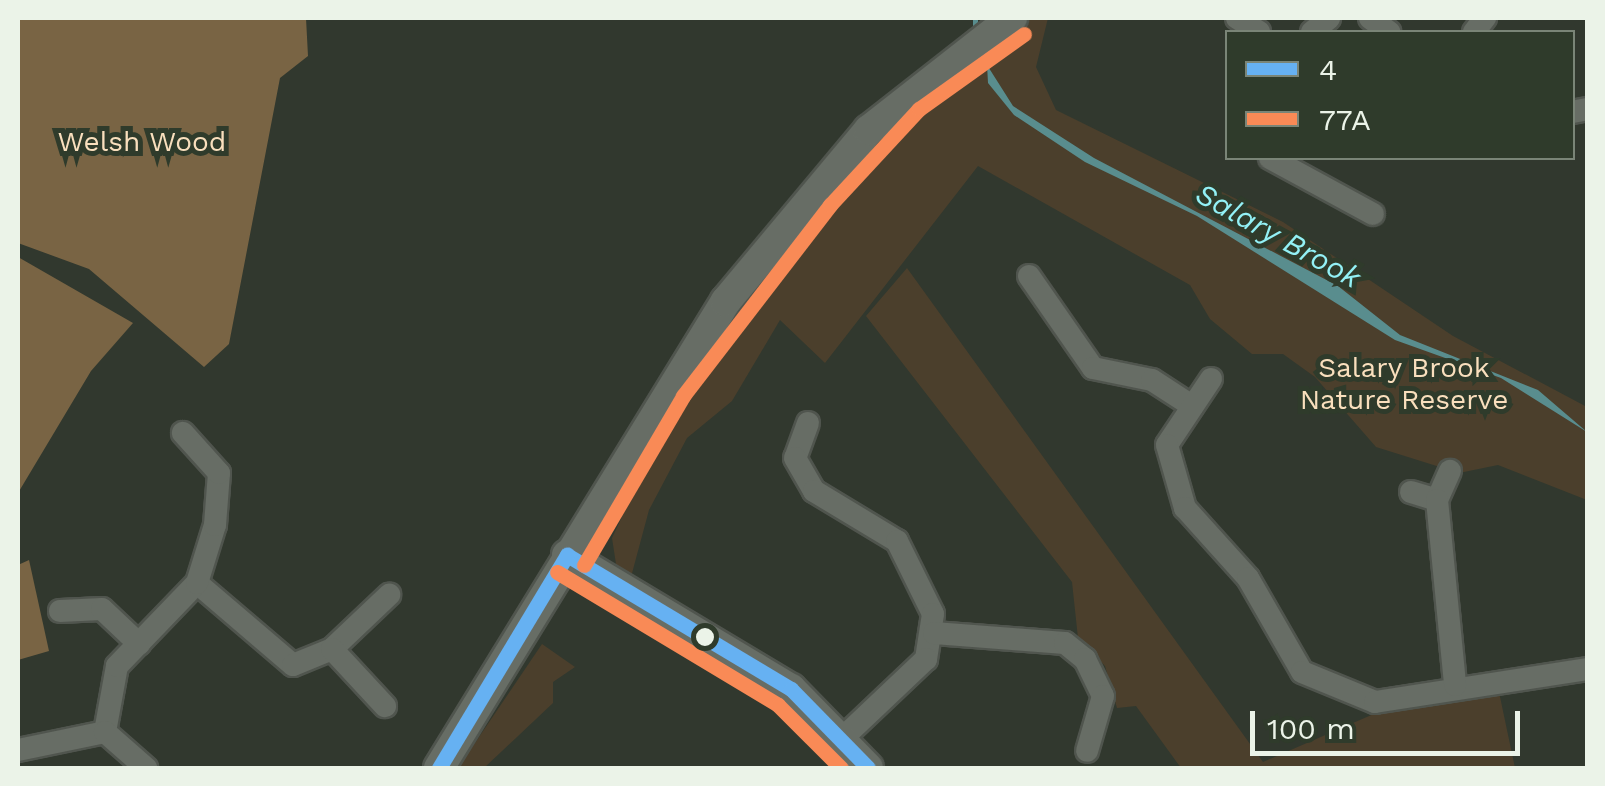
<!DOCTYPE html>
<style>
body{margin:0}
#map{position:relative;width:1605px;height:786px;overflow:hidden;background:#31382e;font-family:"Work Sans",sans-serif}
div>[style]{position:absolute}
.green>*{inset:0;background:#4b3f2c}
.forest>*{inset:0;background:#796444}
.water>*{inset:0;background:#598d8e}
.stream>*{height:5px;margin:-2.5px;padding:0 2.5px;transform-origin:2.5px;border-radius:2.5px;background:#598d8e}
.roads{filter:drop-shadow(2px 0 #50554e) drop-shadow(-2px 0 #50554e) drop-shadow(0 2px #50554e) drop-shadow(0 -2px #50554e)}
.street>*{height:22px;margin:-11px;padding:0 11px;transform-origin:11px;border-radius:11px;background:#676d65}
.secondary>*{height:30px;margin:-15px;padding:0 15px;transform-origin:15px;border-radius:15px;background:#676d65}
.bus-1>*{height:15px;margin:-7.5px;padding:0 7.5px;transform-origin:7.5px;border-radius:7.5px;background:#66b1f2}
.bus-2>*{height:15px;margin:-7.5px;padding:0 7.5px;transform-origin:7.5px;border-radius:7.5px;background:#f98a56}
.dots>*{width:28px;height:28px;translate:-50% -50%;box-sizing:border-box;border:5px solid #2f3b2b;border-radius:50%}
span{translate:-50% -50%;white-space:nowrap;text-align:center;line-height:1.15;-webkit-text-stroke:10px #2f3b2b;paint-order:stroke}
.park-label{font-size:28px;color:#f9dfbd}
.water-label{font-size:30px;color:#93f1f6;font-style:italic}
.frame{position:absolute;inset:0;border:20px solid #ebf3e8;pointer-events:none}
.legend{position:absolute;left:1225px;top:30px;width:350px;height:130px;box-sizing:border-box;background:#2f3b2b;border:2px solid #7a8577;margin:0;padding:12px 18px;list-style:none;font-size:30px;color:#ebf3e8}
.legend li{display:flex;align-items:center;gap:20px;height:50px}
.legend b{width:50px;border:2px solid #7a8577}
.scale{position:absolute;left:1250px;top:711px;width:270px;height:45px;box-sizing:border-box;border:5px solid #ebf3e8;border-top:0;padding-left:12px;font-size:30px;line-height:35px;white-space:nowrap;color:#ebf3e8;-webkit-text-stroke:8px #2f3b2b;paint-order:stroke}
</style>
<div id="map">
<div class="green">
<div style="clip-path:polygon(1022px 18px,1048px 18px,1036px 67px,1056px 110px,1283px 222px,1453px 336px,1587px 407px,1587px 500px,1498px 465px,1459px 473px,1376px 447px,1315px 377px,1283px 354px,1252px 354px,1210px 319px,1190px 285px,978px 166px,825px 363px,780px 320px,732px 401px,687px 438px,649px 510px,631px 577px,616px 564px,612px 538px,629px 502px,707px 355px,754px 289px,884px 135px)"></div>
<div style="clip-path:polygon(907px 268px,1263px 762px,1376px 713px,1499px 692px,1515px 768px,1181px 768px,1136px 706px,1117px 708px,1105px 666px,1078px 638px,1072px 582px,866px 316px)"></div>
<div style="clip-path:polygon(542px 644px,575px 667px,553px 682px,553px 703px,484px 768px,458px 768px)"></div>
</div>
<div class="forest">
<div style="clip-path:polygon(18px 18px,306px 18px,308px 56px,280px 78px,229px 344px,204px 367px,89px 269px,18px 243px)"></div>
<div style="clip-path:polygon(18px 257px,133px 323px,91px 371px,18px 493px)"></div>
<div style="clip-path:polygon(29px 560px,49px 651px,18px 660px,18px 565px)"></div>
</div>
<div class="water">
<div style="clip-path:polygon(987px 65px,1013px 106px,1094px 158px,1338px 286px,1400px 335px,1538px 390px,1587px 432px,1501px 378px,1395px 340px,1197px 216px,1085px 162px,1014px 115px,988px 83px)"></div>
</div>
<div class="stream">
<div style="left:975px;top:18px;width:16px;rotate:90deg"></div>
</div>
<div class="roads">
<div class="street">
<div style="left:1237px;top:18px;width:26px;rotate:32deg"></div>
<div style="left:1370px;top:18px;width:24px;rotate:36deg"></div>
<div style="left:1312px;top:32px;width:22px;rotate:-39deg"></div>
<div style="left:1474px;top:32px;width:18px;rotate:-52deg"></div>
<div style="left:1572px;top:112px;width:16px;rotate:-11deg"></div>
<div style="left:1270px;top:158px;width:117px;rotate:28.5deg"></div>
<div style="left:1029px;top:276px;width:112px;rotate:55.2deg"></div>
<div style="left:1093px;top:368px;width:60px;rotate:11.5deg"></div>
<div style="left:1152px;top:380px;width:48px;rotate:33deg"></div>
<div style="left:1211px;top:379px;width:79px;rotate:123.7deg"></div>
<div style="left:1167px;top:445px;width:66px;rotate:74.1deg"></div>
<div style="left:1185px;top:508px;width:94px;rotate:48deg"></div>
<div style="left:1248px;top:578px;width:108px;rotate:60.1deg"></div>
<div style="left:1302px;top:672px;width:79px;rotate:22.3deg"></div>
<div style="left:1375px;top:702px;width:216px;rotate:-8.8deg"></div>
<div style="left:808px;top:423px;width:37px;rotate:110deg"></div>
<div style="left:795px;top:458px;width:38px;rotate:60deg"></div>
<div style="left:814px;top:491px;width:97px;rotate:31.1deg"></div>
<div style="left:897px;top:541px;width:81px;rotate:63.7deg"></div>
<div style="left:933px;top:614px;width:46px;rotate:98.8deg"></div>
<div style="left:926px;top:659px;width:112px;rotate:136.5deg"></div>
<div style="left:1411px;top:492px;width:27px;rotate:17deg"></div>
<div style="left:1437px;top:500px;width:32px;rotate:-66deg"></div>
<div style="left:1437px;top:500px;width:186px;rotate:84.4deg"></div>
<div style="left:197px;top:583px;width:126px;rotate:40.5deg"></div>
<div style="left:293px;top:665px;width:42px;rotate:-22.3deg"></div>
<div style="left:332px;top:649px;width:79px;rotate:-43.5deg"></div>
<div style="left:60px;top:611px;width:42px;rotate:-2.7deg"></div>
<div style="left:102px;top:609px;width:51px;rotate:43.4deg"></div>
<div style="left:934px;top:633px;width:131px;rotate:4.4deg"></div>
<div style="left:1065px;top:643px;width:26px;rotate:39deg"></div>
<div style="left:1085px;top:659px;width:41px;rotate:64.1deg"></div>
<div style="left:1103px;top:696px;width:57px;rotate:106.2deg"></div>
<div style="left:332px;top:649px;width:78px;rotate:47.1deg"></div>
<div style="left:105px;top:732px;width:67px;rotate:-79.7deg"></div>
<div style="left:117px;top:666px;width:115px;rotate:-46.1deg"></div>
<div style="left:197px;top:583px;width:61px;rotate:-72.8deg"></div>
<div style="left:215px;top:525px;width:52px;rotate:-85.6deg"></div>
<div style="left:219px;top:473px;width:54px;rotate:-132deg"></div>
<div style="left:18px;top:750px;width:89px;rotate:-11.7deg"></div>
<div style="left:105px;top:732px;width:55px;rotate:41.3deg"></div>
</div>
<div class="secondary">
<div style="left:567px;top:555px;width:261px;rotate:30.9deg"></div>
<div style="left:791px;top:689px;width:110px;rotate:45.7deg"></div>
<div style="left:439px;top:768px;width:548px;rotate:-58.43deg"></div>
<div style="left:726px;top:301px;width:223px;rotate:-50.1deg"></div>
<div style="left:869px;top:130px;width:182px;rotate:-38.1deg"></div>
</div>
</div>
<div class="bus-1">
<div style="left:567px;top:555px;width:261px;rotate:30.9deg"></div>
<div style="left:791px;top:689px;width:110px;rotate:45.7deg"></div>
<div style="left:439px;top:768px;width:249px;rotate:-59deg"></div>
</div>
<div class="bus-2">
<div style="left:584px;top:565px;width:196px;rotate:-59.6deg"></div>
<div style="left:683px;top:396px;width:241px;rotate:-52.4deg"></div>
<div style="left:830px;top:205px;width:131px;rotate:-47.2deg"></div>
<div style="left:919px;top:109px;width:129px;rotate:-35.5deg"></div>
<div style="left:557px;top:572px;width:258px;rotate:31deg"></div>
<div style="left:778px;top:705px;width:89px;rotate:45deg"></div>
</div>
<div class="dots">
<div style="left:705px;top:637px;background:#ebf3e8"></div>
</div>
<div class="park-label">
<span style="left:142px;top:142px">Welsh Wood</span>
<span style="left:1404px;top:384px">Salary Brook<br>Nature Reserve</span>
</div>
<div class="water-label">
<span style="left:1278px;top:236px;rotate:29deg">Salary Brook</span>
</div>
<div class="frame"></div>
<ul class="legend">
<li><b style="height:12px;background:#66b1f2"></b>4</li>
<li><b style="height:12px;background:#f98a56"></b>77A</li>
</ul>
<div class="scale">100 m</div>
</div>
